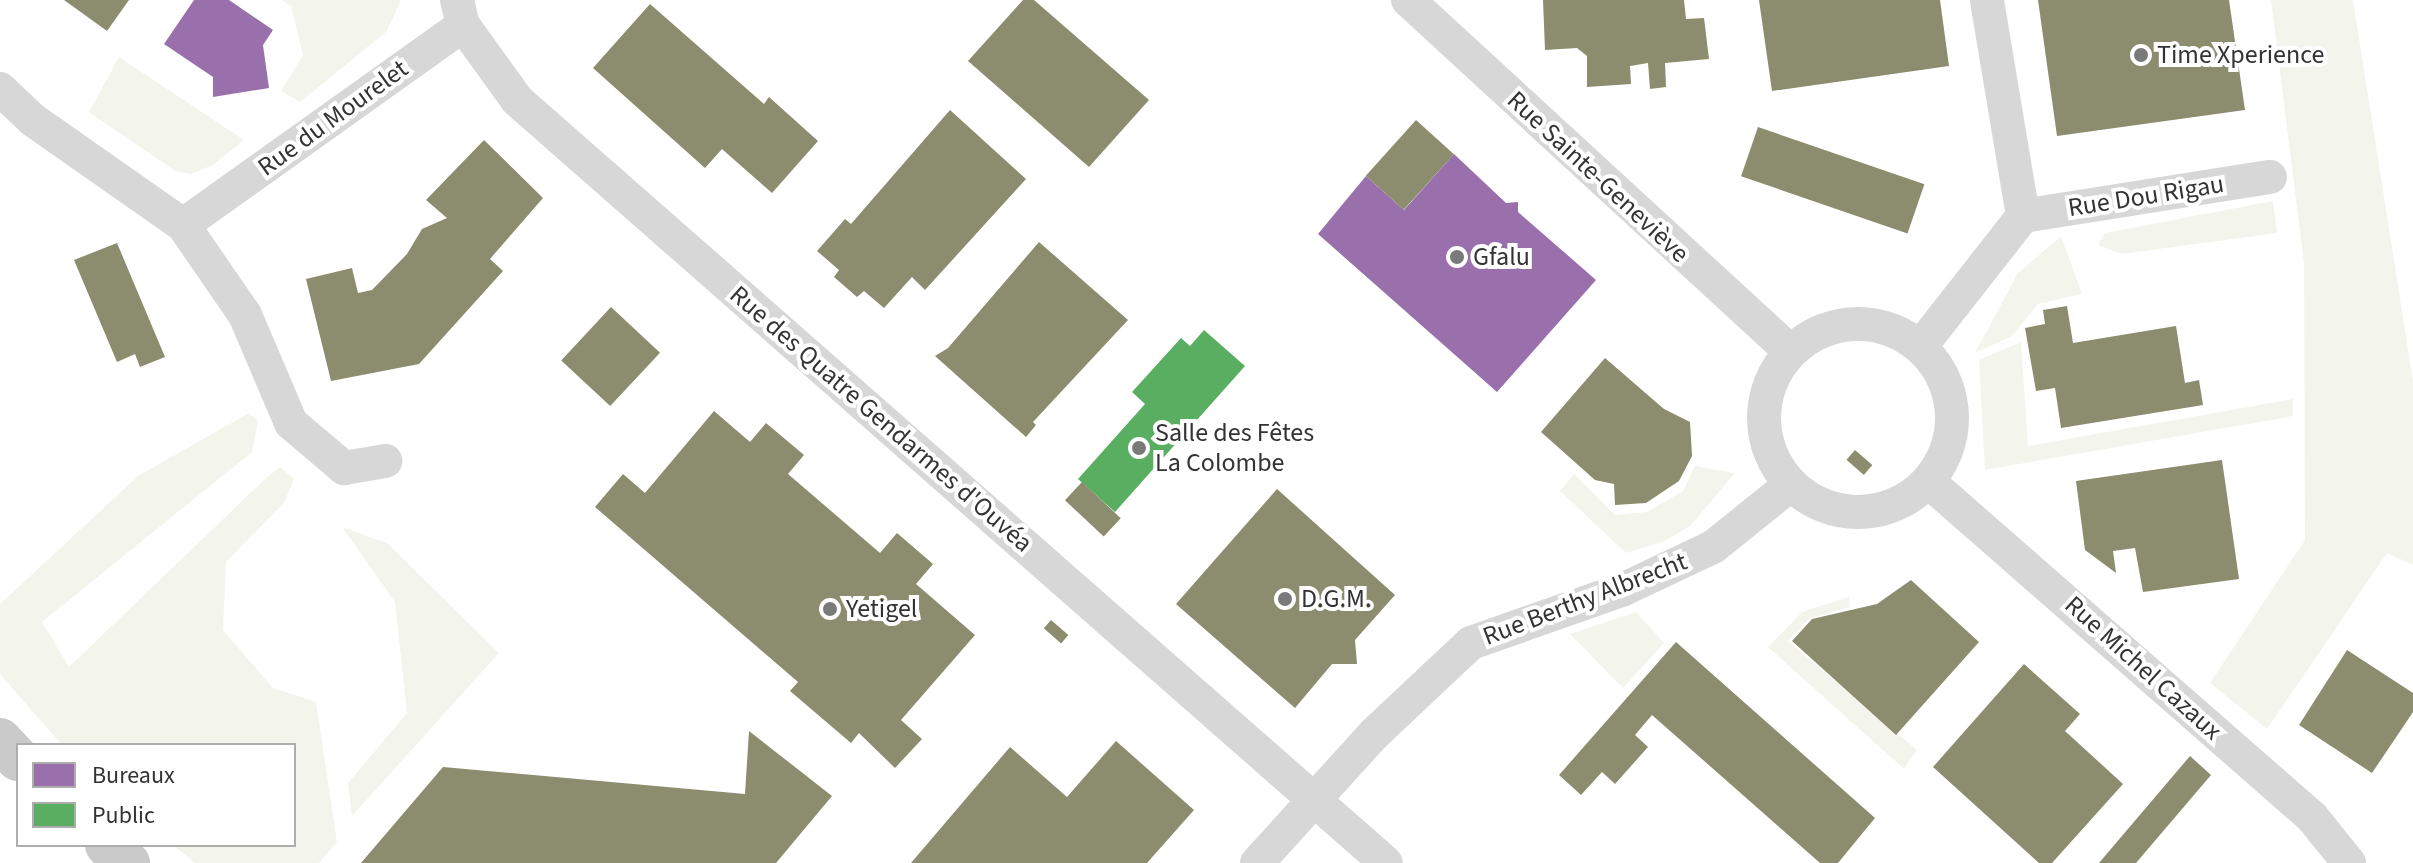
<!DOCTYPE html>
<meta charset="utf-8">
<style>
body{margin:0}
#map{position:relative;width:2413px;height:863px;overflow:hidden;background:#fff;font-family:"Source Sans 3",sans-serif}
div>[style]{position:absolute}
.green>*{inset:0;background:#f3f5ed}
.offices>*{inset:0;background:#9970ab}
.public>*{inset:0;background:#5aae61}
.industry>*{inset:0;background:#8c8c6e;transform-origin:0 0}
.minor>*{height:34px;margin:-17px;padding:0 17px;transform-origin:17px;border-radius:17px;background:#d7d7d7}
.minor>.ring{margin:-17px;padding:0;box-sizing:content-box;background:none;border:34px solid #d7d7d7;border-radius:50%}
.major>*{height:44px;margin:-22px;padding:0 22px;transform-origin:22px;border-radius:22px;background:#cacaca}
.dots>*{width:22px;height:22px;translate:-50% -50%;box-sizing:border-box;border:4px solid #fff;border-radius:50%}
span{translate:-50% -50%;white-space:nowrap;text-align:center;line-height:1.15;-webkit-text-stroke:8px #fff;paint-order:stroke}
.poi-label{font-size:26px;color:#333}
.left{translate:0 -50%;text-align:left}
.street-label{font-size:26px;color:#333}
.legend{position:absolute;left:16px;top:743px;width:280px;height:104px;box-sizing:border-box;background:#fff;border:2px solid #adadad;margin:0;padding:10px 14px;list-style:none;font-size:24px;color:#333}
.legend li{display:flex;align-items:center;gap:16px;height:40px}
.legend b{width:40px;border:2px solid #adadad}
</style>
<div id="map">
<div class="green">
<div style="clip-path:polygon(282px 0,400px 0,399px 5px,386px 32px,300px 102px,281px 91px,303px 55px,291px 6px)"></div>
<div style="clip-path:polygon(2271px 0,2353px 0,2413px 381px,2413px 565px,2387px 553px,2267px 729px,2210px 683px,2305px 540px,2304px 263px)"></div>
<div style="clip-path:polygon(119px 57px,244px 140px,213px 165px,191px 174px,175px 171px,89px 112px)"></div>
<div style="clip-path:polygon(2273px 201px,2277px 233px,2122px 254px,2098px 245px,2105px 233px)"></div>
<div style="clip-path:polygon(2061px 236px,2082px 294px,2038px 304px,2012px 336px,1975px 353px,2018px 273px)"></div>
<div style="clip-path:polygon(2021px 342px,2028px 446px,2293px 399px,2293px 416px,1985px 470px,1979px 360px)"></div>
<div style="clip-path:polygon(249px 413px,258px 421px,252px 452px,42px 622px,69px 667px,266px 478px,280px 467px,294px 479px,284px 503px,226px 562px,223px 630px,273px 688px,316px 702px,337px 842px,319px 863px,195px 863px,173px 845px,294px 845px,294px 745px,62px 745px,0 674px,0 604px,138px 476px)"></div>
<div style="clip-path:polygon(1695px 466px,1735px 473px,1690px 526px,1665px 541px,1626px 553px,1560px 491px,1574px 474px,1615px 515px,1647px 512px,1683px 491px)"></div>
<div style="clip-path:polygon(342px 527px,387px 543px,499px 653px,352px 816px,348px 783px,407px 713px,395px 602px)"></div>
<div style="clip-path:polygon(1849px 597px,1850px 607px,1809px 619px,1788px 641px,1917px 750px,1904px 769px,1768px 647px,1802px 612px)"></div>
<div style="clip-path:polygon(1636px 612px,1664px 643px,1623px 688px,1570px 634px)"></div>
</div>
<div class="offices">
<div style="clip-path:polygon(194px 0,229px 0,273px 30px,263px 45px,269px 88px,213px 97px,213px 77px,164px 44px)"></div>
<div style="clip-path:polygon(1454px 154px,1506px 203px,1518px 202px,1518px 212px,1596px 280px,1497px 392px,1318px 234px,1366px 176px,1404px 210px)"></div>
</div>
<div class="public">
<div style="clip-path:polygon(1204px 330px,1245px 366px,1115px 512px,1078px 479px,1145px 404px,1132px 392px,1181px 338px,1190px 346px)"></div>
</div>
<div class="industry">
<div style="clip-path:polygon(64px 0,129px 0,107px 31px)"></div>
<div style="clip-path:polygon(1023px 0,1034px 0,1149px 100px,1089px 167px,968px 61px)"></div>
<div style="clip-path:polygon(1543px 0,1684px 0,1686px 19px,1704px 18px,1709px 59px,1665px 63px,1666px 87px,1650px 89px,1648px 63px,1630px 66px,1631px 84px,1587px 87px,1587px 56px,1577px 48px,1545px 50px)"></div>
<div style="clip-path:polygon(1759px 0,1940px 0,1949px 66px,1772px 91px)"></div>
<div style="clip-path:polygon(2038px 0,2229px 0,2245px 110px,2057px 136px)"></div>
<div style="clip-path:polygon(650px 4px,764px 104px,769px 97px,818px 141px,772px 193px,722px 149px,705px 168px,593px 68px)"></div>
<div style="clip-path:polygon(950px 110px,1026px 179px,925px 290px,912px 277px,884px 308px,864px 291px,857px 297px,834px 277px,839px 270px,817px 251px,845px 219px,851px 224px)"></div>
<div style="left:1416px;top:120px;width:51px;height:75px;rotate:42deg"></div>
<div style="left:1758px;top:127px;width:176px;height:52px;rotate:19deg"></div>
<div style="clip-path:polygon(484px 140px,543px 198px,490px 259px,503px 271px,419px 364px,331px 381px,306px 279px,352px 268px,358px 293px,372px 290px,407px 254px,422px 229px,447px 218px,426px 200px)"></div>
<div style="clip-path:polygon(1039px 242px,1128px 320px,1033px 422px,1036px 425px,1026px 437px,935px 356px,948px 348px)"></div>
<div style="clip-path:polygon(117px 243px,165px 357px,140px 367px,135px 354px,117px 362px,74px 260px)"></div>
<div style="clip-path:polygon(2067px 306px,2073px 343px,2176px 326px,2185px 383px,2199px 380px,2203px 405px,2061px 428px,2055px 388px,2036px 391px,2025px 328px,2045px 324px,2043px 310px)"></div>
<div style="left:611px;top:307px;width:67px;height:73px;rotate:43deg"></div>
<div style="clip-path:polygon(1605px 358px,1664px 409px,1690px 422px,1692px 456px,1679px 481px,1646px 503px,1615px 505px,1614px 484px,1595px 480px,1541px 432px)"></div>
<div style="clip-path:polygon(714px 411px,750px 442px,766px 423px,804px 455px,788px 474px,880px 553px,897px 533px,933px 564px,916px 584px,975px 635px,901px 720px,922px 739px,895px 768px,859px 733px,851px 743px,790px 691px,798px 682px,595px 507px,623px 474px,645px 493px)"></div>
<div style="left:1855px;top:450px;width:23px;height:13px;rotate:41deg"></div>
<div style="clip-path:polygon(2222px 460px,2239px 579px,2143px 592px,2135px 548px,2113px 551px,2116px 573px,2085px 550px,2076px 481px)"></div>
<div style="left:1082px;top:482px;width:53px;height:25px;rotate:43deg"></div>
<div style="clip-path:polygon(1277px 489px,1395px 595px,1355px 640px,1357px 664px,1332px 664px,1295px 708px,1176px 604px)"></div>
<div style="clip-path:polygon(1911px 580px,1979px 642px,1896px 735px,1792px 641px,1812px 619px,1877px 604px)"></div>
<div style="left:1051px;top:620px;width:23px;height:11px;rotate:41deg"></div>
<div style="clip-path:polygon(1676px 642px,1875px 818px,1838px 863px,1820px 863px,1652px 715px,1635px 735px,1648px 747px,1615px 784px,1602px 772px,1581px 795px,1559px 775px)"></div>
<div style="clip-path:polygon(2347px 650px,2413px 693px,2413px 712px,2372px 773px,2299px 725px)"></div>
<div style="clip-path:polygon(2024px 664px,2080px 714px,2065px 731px,2123px 784px,2052px 863px,2039px 863px,1933px 767px)"></div>
<div style="clip-path:polygon(749px 731px,832px 796px,776px 863px,361px 863px,443px 767px,745px 794px)"></div>
<div style="clip-path:polygon(1116px 741px,1194px 810px,1147px 863px,911px 863px,1010px 747px,1067px 797px)"></div>
<div style="clip-path:polygon(2190px 756px,2211px 775px,2136px 863px,2099px 863px)"></div>
</div>
<div class="minor">
<div style="left:457px;top:0;width:26px;rotate:77deg"></div>
<div style="left:463px;top:25px;width:92px;rotate:54.2deg"></div>
<div style="left:517px;top:100px;width:1156px;rotate:41.28deg"></div>
<div style="left:1408px;top:0;width:519px;rotate:42.58deg"></div>
<div style="left:0;top:89px;width:45px;rotate:43.2deg"></div>
<div style="left:33px;top:120px;width:183px;rotate:35deg"></div>
<div style="left:183px;top:225px;width:109px;rotate:55.4deg"></div>
<div style="left:245px;top:315px;width:117px;rotate:66.9deg"></div>
<div style="left:291px;top:423px;width:70px;rotate:40.3deg"></div>
<div style="left:344px;top:468px;width:42px;rotate:-9.7deg"></div>
<div style="left:2023px;top:216px;width:250px;rotate:-9deg"></div>
<div style="left:183px;top:225px;width:344px;rotate:-35.5deg"></div>
<div class="ring" style="left:1764px;top:324px;width:154px;height:154px"></div>
<div style="left:1921px;top:346px;width:165px;rotate:-51.9deg"></div>
<div style="left:2023px;top:216px;width:219px;rotate:-99.5deg"></div>
<div style="left:1929px;top:482px;width:509px;rotate:41.18deg"></div>
<div style="left:2312px;top:817px;width:59px;rotate:51.2deg"></div>
<div style="left:1257px;top:863px;width:174px;rotate:-47.8deg"></div>
<div style="left:1374px;top:734px;width:133px;rotate:-43.2deg"></div>
<div style="left:1471px;top:643px;width:162px;rotate:-19.4deg"></div>
<div style="left:1624px;top:589px;width:98px;rotate:-25.3deg"></div>
<div style="left:1713px;top:547px;width:99px;rotate:-38.8deg"></div>
</div>
<div class="major">
<div style="left:0;top:740px;width:26px;rotate:47deg"></div>
<div style="left:107px;top:845px;width:28px;rotate:41deg"></div>
</div>
<div class="dots">
<div style="left:2141px;top:55px;background:#7a7a7a"></div>
<div style="left:1457px;top:257px;background:#7a7a7a"></div>
<div style="left:1139px;top:448px;background:#7a7a7a"></div>
<div style="left:1285px;top:599px;background:#7a7a7a"></div>
<div style="left:830px;top:609px;background:#7a7a7a"></div>
</div>
<div class="poi-label">
<span class="left" style="left:2157px;top:55px">Time Xperience</span>
<span class="left" style="left:1473px;top:257px">Gfalu</span>
<span class="left" style="left:1155px;top:448px">Salle des Fêtes<br>La Colombe</span>
<span class="left" style="left:1301px;top:599px">D.G.M.</span>
<span class="left" style="left:846px;top:609px">Yetigel</span>
</div>
<div class="street-label">
<span style="left:333px;top:118px;rotate:-36deg">Rue du Mourelet</span>
<span style="left:1598px;top:177px;rotate:43deg">Rue Sainte-Geneviève</span>
<span style="left:2146px;top:196px;rotate:-9deg">Rue Dou Rigau</span>
<span style="left:881px;top:419px;rotate:41deg">Rue des Quatre Gendarmes d'Ouvéa</span>
<span style="left:1585px;top:599px;rotate:-21deg">Rue Berthy Albrecht</span>
<span style="left:2143px;top:668px;rotate:42deg">Rue Michel Cazaux</span>
</div>
<ul class="legend">
<li><b style="height:22px;background:#9970ab"></b>Bureaux</li>
<li><b style="height:22px;background:#5aae61"></b>Public</li>
</ul>
</div>
